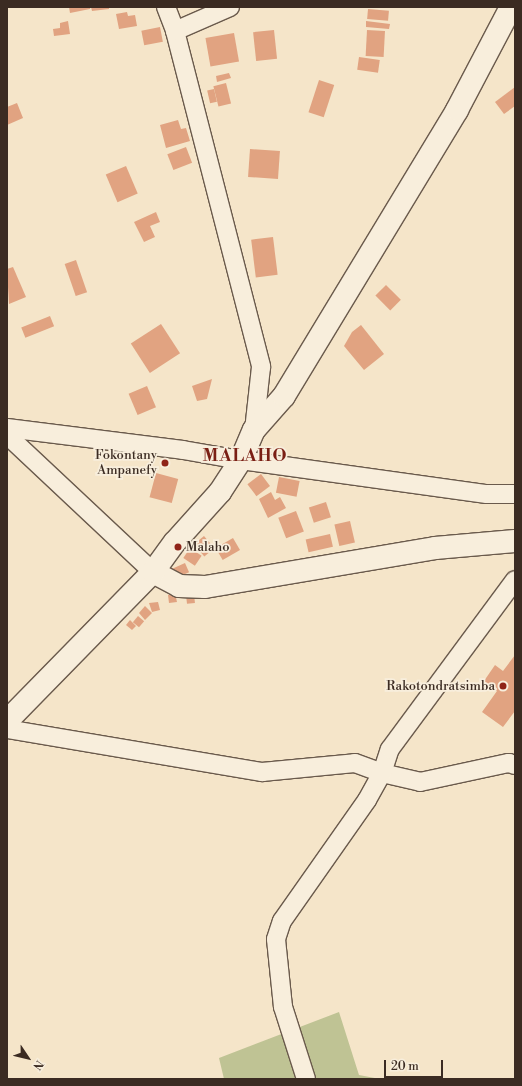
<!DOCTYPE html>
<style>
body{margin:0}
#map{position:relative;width:522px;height:1086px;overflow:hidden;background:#f5e5c9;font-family:"Libre Bodoni",serif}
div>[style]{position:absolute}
.green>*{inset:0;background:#bfc394}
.building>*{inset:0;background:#e1a381;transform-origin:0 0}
.roads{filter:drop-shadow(1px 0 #6a5a4c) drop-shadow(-1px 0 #6a5a4c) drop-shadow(0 1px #6a5a4c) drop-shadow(0 -1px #6a5a4c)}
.minor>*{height:18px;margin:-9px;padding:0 9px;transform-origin:9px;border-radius:9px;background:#f8eedc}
.tertiary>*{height:22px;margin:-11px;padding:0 11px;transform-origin:11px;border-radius:11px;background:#f8eedc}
.dots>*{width:11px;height:11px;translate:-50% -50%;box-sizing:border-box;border:2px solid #f8eedc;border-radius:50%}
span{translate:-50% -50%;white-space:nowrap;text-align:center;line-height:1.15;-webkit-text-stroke:3.5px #f8eedc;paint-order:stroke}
.poi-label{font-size:13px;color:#3b2b22}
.right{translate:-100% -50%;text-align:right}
.left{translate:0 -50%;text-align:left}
.district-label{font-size:17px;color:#7a1f14;font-weight:700;letter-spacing:1px}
.frame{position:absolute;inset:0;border:8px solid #3b2b22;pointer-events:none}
.north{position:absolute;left:8px;top:1038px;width:40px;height:40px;-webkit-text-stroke:3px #f8eedc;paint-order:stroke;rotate:125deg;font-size:11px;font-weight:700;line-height:16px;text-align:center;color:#3b2b22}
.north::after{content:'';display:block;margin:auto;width:14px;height:18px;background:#3b2b22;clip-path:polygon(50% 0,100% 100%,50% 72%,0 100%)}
.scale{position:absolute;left:384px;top:1060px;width:59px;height:18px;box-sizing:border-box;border:2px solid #3b2b22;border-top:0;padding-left:5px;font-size:12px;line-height:14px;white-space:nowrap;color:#3b2b22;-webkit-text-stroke:3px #f8eedc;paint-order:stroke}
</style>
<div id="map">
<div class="green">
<div style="clip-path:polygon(339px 1012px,359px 1075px,380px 1079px,224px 1079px,219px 1058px)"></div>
</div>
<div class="building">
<div style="clip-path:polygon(69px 7px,90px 7px,90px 9px,70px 13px)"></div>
<div style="clip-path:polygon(91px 7px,109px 7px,109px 9px,92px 11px)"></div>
<div style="left:368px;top:9px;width:21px;height:10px;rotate:5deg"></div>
<div style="clip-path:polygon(127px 12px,128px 16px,135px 15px,137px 26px,119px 29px,116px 14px)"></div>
<div style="clip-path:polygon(68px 21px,70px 34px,54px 36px,53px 29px,60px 28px,60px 23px)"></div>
<div style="clip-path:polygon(366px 21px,390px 24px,389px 29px,366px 27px)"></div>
<div style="left:160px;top:27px;width:15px;height:19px;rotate:79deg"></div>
<div style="left:274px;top:30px;width:29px;height:21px;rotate:84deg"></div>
<div style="left:367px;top:30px;width:18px;height:26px;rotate:3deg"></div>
<div style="left:234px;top:33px;width:29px;height:29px;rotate:80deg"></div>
<div style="left:359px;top:57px;width:21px;height:13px;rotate:8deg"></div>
<div style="clip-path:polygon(229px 73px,231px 78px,217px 82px,216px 76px)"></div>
<div style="left:319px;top:80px;width:16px;height:34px;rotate:18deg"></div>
<div style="left:226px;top:83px;width:21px;height:13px;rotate:76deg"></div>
<div style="clip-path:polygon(515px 87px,515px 106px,504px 114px,495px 102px)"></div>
<div style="left:214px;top:89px;width:13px;height:7px;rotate:77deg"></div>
<div style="clip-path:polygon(17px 103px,23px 118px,7px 125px,7px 107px)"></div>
<div style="clip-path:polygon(178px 120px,181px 129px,186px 128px,190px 141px,166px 148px,160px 125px)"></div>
<div style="left:186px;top:147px;width:17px;height:20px;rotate:69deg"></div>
<div style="left:250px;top:149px;width:30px;height:28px;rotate:4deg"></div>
<div style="left:126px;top:166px;width:30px;height:22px;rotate:67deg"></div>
<div style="clip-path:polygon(156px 212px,160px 222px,150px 226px,155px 237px,144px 242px,134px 222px)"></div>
<div style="left:273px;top:237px;width:38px;height:22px;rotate:83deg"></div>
<div style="left:76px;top:260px;width:34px;height:12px;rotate:71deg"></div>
<div style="clip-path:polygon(13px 267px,26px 297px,9px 304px,7px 269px)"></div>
<div style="left:386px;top:285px;width:21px;height:15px;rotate:45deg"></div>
<div style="left:50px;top:316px;width:11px;height:31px;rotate:68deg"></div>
<div style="left:161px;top:324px;width:35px;height:36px;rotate:57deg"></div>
<div style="clip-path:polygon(361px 325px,384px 354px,364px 370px,344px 346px,352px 332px)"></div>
<div style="clip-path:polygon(212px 379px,207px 399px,197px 401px,192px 386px)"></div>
<div style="left:147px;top:386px;width:23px;height:20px;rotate:67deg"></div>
<div style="left:156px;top:473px;width:23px;height:25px;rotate:15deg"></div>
<div style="left:261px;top:474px;width:15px;height:17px;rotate:53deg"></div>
<div style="left:279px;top:477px;width:21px;height:16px;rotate:11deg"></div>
<div style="clip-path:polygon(271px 492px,275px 500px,280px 497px,286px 508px,268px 518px,259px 499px)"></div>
<div style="left:326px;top:502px;width:16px;height:18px;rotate:72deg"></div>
<div style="left:296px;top:511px;width:22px;height:19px;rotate:69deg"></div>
<div style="left:350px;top:521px;width:22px;height:16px;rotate:77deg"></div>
<div style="left:330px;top:534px;width:13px;height:25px;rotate:77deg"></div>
<div style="left:204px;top:536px;width:16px;height:13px;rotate:50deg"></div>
<div style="left:233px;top:538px;width:14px;height:20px;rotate:60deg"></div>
<div style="left:190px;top:548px;width:14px;height:12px;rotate:34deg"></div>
<div style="left:185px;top:563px;width:10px;height:14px;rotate:66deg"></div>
<div style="clip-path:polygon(175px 593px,177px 602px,169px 603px,168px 595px)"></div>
<div style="left:194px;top:594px;width:9px;height:8px;rotate:84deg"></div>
<div style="clip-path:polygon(158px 602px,160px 610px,152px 612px,149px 603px)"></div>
<div style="clip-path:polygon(145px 606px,152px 613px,145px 620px,139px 613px)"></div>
<div style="left:138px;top:616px;width:8px;height:8px;rotate:40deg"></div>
<div style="clip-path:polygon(130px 620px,136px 626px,132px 630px,126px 625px)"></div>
<div style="clip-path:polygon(515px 655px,515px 711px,503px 727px,482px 712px,497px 691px,484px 681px,495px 665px,503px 671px)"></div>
</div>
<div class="roads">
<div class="minor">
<div style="left:166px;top:7px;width:26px;rotate:69deg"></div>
<div style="left:175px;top:31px;width:347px;rotate:75.6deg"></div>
<div style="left:261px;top:367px;width:63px;rotate:96.3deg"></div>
<div style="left:175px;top:31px;width:60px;rotate:-23.6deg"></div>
<div style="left:7px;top:428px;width:177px;rotate:7.1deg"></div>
<div style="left:183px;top:450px;width:59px;rotate:9.8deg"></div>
<div style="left:241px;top:460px;width:248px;rotate:7.9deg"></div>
<div style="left:487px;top:494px;width:28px"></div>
<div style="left:7px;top:435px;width:200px;rotate:43.2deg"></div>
<div style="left:7px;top:729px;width:259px;rotate:9.6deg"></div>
<div style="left:262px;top:772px;width:93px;rotate:-5.5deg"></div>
<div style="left:355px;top:763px;width:29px;rotate:20deg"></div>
<div style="left:382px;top:773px;width:39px;rotate:13deg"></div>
<div style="left:420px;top:782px;width:91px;rotate:-12.1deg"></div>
<div style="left:509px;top:763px;width:6px;rotate:18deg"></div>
<div style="left:306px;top:1079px;width:76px;rotate:-107.7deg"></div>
<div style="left:283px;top:1007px;width:68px;rotate:-95.9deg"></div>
<div style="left:276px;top:939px;width:19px;rotate:-72deg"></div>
<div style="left:282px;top:921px;width:148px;rotate:-54.9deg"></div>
<div style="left:367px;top:800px;width:31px;rotate:-61deg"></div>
<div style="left:382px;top:773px;width:25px;rotate:-72deg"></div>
<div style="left:390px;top:749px;width:210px;rotate:-53.5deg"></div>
</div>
<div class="tertiary">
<div style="left:153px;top:572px;width:30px;rotate:28deg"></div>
<div style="left:179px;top:586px;width:26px;rotate:2deg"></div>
<div style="left:205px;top:587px;width:233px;rotate:-9.6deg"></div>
<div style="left:435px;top:548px;width:80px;rotate:-5deg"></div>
<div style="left:7px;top:721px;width:209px;rotate:-45.6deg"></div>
<div style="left:153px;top:572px;width:37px;rotate:-54deg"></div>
<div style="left:175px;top:542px;width:67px;rotate:-48deg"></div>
<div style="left:220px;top:492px;width:38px;rotate:-57deg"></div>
<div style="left:241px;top:460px;width:33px;rotate:-67deg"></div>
<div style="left:254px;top:430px;width:45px;rotate:-48.6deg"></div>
<div style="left:284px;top:396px;width:334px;rotate:-58.8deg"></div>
<div style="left:457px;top:110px;width:116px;rotate:-62.3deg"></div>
</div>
</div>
<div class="dots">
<div style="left:165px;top:463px;background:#8f2418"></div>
<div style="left:178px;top:547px;background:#8f2418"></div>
<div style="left:503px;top:686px;background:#8f2418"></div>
</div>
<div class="poi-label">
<span class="right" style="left:157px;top:463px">Fokontany<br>Ampanefy</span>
<span class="left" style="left:186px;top:547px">Malaho</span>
<span class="right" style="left:495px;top:686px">Rakotondratsimba</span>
</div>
<div class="district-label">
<span style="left:245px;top:457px">MALAHO</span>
</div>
<div class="frame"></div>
<div class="north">N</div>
<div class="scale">20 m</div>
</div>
